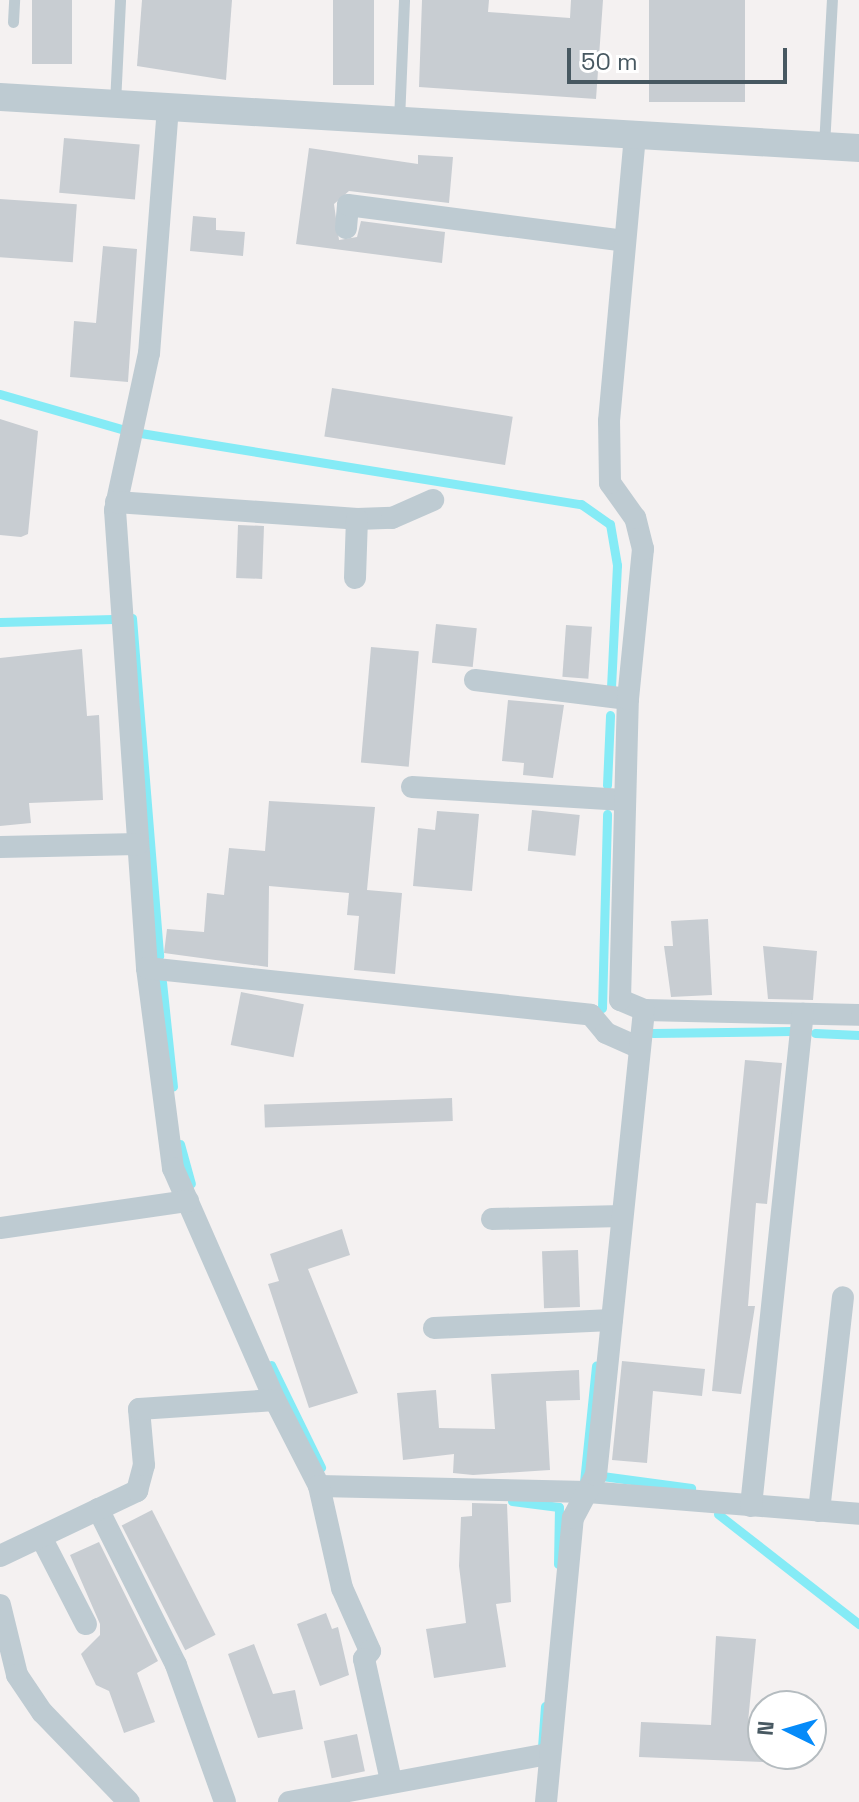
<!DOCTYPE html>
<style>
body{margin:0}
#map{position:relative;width:859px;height:1802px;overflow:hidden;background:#f4f1f1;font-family:"Space Grotesk",sans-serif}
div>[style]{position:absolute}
.stream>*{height:9px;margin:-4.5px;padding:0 4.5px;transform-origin:4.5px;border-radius:4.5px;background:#85ebf6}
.building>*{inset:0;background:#c8cdd2;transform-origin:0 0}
.service>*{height:11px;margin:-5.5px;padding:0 5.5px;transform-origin:5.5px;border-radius:5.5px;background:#becbd2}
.minor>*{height:22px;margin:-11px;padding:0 11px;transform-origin:11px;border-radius:11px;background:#becbd2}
.tertiary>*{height:28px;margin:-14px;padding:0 14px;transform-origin:14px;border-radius:14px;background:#becbd2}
span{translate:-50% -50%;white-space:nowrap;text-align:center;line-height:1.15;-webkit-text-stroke:6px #fff;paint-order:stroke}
.north{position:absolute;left:747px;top:1690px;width:80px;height:80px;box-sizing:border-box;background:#fff;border:2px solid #b5bcc0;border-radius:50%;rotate:275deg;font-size:22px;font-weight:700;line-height:32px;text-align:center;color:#475861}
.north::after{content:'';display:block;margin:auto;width:28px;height:36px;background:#068bf9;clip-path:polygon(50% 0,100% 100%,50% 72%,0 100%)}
.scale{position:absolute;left:567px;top:48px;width:220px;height:36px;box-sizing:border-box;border:4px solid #475861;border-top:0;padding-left:10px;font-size:24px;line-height:28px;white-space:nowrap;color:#475861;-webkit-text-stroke:6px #fff;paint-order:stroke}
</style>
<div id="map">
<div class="stream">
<div style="left:0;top:394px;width:133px;rotate:16.1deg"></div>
<div style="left:128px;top:431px;width:459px;rotate:9.2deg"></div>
<div style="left:581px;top:504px;width:35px;rotate:35deg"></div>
<div style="left:610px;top:524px;width:42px;rotate:80.3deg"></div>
<div style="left:617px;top:565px;width:123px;rotate:92.8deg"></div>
<div style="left:132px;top:618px;width:339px;rotate:85.4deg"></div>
<div style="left:0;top:622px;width:113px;rotate:-1.5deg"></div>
<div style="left:607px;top:785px;width:70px;rotate:-87.5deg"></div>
<div style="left:162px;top:982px;width:105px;rotate:84deg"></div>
<div style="left:602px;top:1008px;width:194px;rotate:-88.5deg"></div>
<div style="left:653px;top:1033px;width:138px;rotate:-0.8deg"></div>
<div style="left:815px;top:1033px;width:44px;rotate:2.6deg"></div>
<div style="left:180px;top:1144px;width:41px;rotate:74.6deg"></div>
<div style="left:271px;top:1365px;width:114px;rotate:63.9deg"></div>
<div style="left:602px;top:1476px;width:90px;rotate:7.7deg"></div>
<div style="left:584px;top:1482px;width:117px;rotate:-84.1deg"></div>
<div style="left:512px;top:1501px;width:47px;rotate:7.3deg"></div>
<div style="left:559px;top:1507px;width:57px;rotate:91deg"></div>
<div style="left:718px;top:1514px;width:179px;rotate:38deg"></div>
<div style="left:542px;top:1747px;width:41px;rotate:-85.8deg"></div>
</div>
<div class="building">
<div style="left:32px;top:0;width:40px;height:64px"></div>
<div style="clip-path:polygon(142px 0,232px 0,226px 80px,137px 66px)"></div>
<div style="left:333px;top:0;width:41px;height:85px"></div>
<div style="clip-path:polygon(422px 0,489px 0,488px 12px,570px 18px,571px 0,603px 0,596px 99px,419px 87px)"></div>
<div style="left:649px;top:0;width:96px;height:102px"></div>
<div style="left:64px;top:138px;width:76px;height:55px;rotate:5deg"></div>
<div style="clip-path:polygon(309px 148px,418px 164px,418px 155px,453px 157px,449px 203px,349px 191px,334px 204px,339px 240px,357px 237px,361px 221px,445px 232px,442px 263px,296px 244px)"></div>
<div style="left:0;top:199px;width:77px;height:58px;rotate:4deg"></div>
<div style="clip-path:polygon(193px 216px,216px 218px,216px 230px,245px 232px,243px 256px,190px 251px)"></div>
<div style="clip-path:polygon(103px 246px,137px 249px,128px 382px,70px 377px,74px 321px,96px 323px)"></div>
<div style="left:332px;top:388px;width:183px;height:49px;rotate:9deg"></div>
<div style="clip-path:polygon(0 419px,38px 431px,28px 534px,21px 537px,0 535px)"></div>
<div style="left:238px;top:525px;width:26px;height:53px;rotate:2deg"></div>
<div style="left:436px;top:624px;width:41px;height:39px;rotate:6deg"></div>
<div style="left:566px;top:625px;width:26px;height:52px;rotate:4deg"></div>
<div style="left:371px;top:647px;width:48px;height:116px;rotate:5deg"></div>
<div style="clip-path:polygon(82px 649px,87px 716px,99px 715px,103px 800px,29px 803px,31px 823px,0 826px,0 658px)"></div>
<div style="clip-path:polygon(508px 700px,564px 705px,553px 778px,523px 775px,524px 763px,502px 761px)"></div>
<div style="clip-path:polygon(269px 801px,375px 807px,367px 890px,402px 893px,395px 974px,354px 970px,359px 916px,347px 915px,349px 893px,269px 886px,268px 967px,164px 953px,167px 929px,204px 932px,207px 893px,224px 895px,229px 848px,265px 851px)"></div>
<div style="left:532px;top:810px;width:48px;height:41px;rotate:6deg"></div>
<div style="clip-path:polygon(437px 811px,479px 814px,472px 891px,413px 886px,418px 828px,435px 830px)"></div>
<div style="clip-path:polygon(708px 919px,712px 995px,671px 997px,664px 946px,673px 946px,671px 921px)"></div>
<div style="clip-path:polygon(763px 946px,817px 951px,813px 1000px,768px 999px)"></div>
<div style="left:241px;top:992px;width:64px;height:54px;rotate:11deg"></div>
<div style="clip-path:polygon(745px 1060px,782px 1063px,767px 1204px,756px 1203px,748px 1306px,755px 1306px,741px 1394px,712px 1391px)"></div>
<div style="left:452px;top:1098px;width:23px;height:188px;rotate:88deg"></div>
<div style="clip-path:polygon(342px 1229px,350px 1255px,308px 1269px,358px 1393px,309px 1408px,268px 1284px,279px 1281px,270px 1254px)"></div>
<div style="left:578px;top:1250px;width:57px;height:36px;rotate:88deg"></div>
<div style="clip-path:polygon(622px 1361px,705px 1369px,702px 1396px,653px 1391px,647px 1463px,612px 1460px)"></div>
<div style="clip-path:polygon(579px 1370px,580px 1400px,546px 1401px,550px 1470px,473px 1475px,453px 1473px,454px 1454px,403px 1460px,397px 1393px,436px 1390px,439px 1428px,495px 1429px,491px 1374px)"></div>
<div style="clip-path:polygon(472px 1503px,507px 1504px,511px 1602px,496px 1604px,506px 1667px,434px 1678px,426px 1629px,466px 1623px,459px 1566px,461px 1517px,472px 1516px)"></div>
<div style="left:152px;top:1510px;width:140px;height:34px;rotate:63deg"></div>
<div style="clip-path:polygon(99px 1542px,158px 1661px,137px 1673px,155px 1722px,124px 1733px,109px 1691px,96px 1685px,81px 1654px,100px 1635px,100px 1624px,70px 1555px)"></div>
<div style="clip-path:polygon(326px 1613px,332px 1629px,338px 1627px,349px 1675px,320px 1686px,297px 1624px)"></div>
<div style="clip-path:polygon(716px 1636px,756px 1639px,748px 1722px,763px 1723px,763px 1762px,639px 1757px,641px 1722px,711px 1725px)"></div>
<div style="clip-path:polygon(254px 1644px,273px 1694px,295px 1690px,303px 1729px,258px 1738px,228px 1654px)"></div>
<div style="left:357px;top:1734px;width:38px;height:34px;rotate:78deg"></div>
</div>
<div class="service">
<div style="left:13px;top:22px;width:22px;rotate:-87deg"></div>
<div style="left:115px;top:103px;width:103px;rotate:-87.2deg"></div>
<div style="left:399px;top:120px;width:120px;rotate:-87.6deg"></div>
<div style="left:824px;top:146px;width:146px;rotate:-86.9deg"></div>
</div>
<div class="minor">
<div style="left:168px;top:107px;width:247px;rotate:94.4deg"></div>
<div style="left:149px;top:353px;width:161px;rotate:102.2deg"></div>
<div style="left:115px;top:510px;width:459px;rotate:86deg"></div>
<div style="left:147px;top:968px;width:202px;rotate:82.6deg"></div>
<div style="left:173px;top:1168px;width:253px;rotate:66.3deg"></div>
<div style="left:275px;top:1400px;width:97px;rotate:62.9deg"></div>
<div style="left:319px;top:1486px;width:269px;rotate:1.3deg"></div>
<div style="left:588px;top:1492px;width:272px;rotate:4.6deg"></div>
<div style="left:346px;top:228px;width:23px;rotate:-85deg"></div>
<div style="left:348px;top:205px;width:279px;rotate:7.4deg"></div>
<div style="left:116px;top:502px;width:242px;rotate:4deg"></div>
<div style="left:357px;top:519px;width:35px;rotate:-2deg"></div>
<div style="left:392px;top:518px;width:45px;rotate:-23.7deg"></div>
<div style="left:355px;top:578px;width:59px;rotate:-88.1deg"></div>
<div style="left:475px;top:680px;width:154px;rotate:7.1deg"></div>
<div style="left:412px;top:787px;width:212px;rotate:3.5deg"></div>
<div style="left:0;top:847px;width:138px;rotate:-1.2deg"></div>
<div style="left:147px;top:968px;width:446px;rotate:6deg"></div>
<div style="left:591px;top:1015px;width:23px;rotate:50deg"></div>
<div style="left:606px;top:1033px;width:37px;rotate:24deg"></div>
<div style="left:644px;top:1010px;width:215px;rotate:1.3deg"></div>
<div style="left:492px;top:1219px;width:130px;rotate:-1.3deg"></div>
<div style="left:0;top:1228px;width:190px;rotate:-8.2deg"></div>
<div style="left:434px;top:1328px;width:178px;rotate:-2.6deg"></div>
<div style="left:319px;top:1486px;width:105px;rotate:77.3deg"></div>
<div style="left:342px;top:1588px;width:69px;rotate:66deg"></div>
<div style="left:370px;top:1651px;width:10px;rotate:127deg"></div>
<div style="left:364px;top:1659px;width:125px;rotate:77.5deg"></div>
<div style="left:751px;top:1506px;width:495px;rotate:-84deg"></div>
<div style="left:98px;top:1509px;width:174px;rotate:63.4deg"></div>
<div style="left:176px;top:1665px;width:145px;rotate:70.3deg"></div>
<div style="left:819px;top:1511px;width:215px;rotate:-83.6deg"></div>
<div style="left:41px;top:1537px;width:98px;rotate:62.7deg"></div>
<div style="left:0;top:1556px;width:152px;rotate:-25.4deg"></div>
<div style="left:137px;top:1491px;width:27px;rotate:-75deg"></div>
<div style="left:144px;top:1465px;width:56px;rotate:-95.1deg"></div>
<div style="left:139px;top:1409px;width:136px;rotate:-3.8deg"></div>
<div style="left:0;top:1605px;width:72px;rotate:76.3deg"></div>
<div style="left:17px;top:1675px;width:45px;rotate:56deg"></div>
<div style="left:42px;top:1712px;width:125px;rotate:46deg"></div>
<div style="left:289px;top:1802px;width:262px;rotate:-10.5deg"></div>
<div style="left:546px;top:1802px;width:285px;rotate:-84.6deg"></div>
<div style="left:573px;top:1518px;width:49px;rotate:-61.9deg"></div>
<div style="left:596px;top:1475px;width:467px;rotate:-84.1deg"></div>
<div style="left:644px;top:1010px;width:26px;rotate:-157deg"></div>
<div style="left:620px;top:1000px;width:301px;rotate:-88.5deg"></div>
<div style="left:628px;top:699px;width:151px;rotate:-84.3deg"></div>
<div style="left:643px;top:549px;width:32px;rotate:-104deg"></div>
<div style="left:635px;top:518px;width:43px;rotate:-125.5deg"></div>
<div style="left:610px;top:483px;width:62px;rotate:-90.9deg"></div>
<div style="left:609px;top:421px;width:287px;rotate:-84.8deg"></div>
</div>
<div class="tertiary">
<div style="left:0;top:97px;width:861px;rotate:3.4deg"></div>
</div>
<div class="north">N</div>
<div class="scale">50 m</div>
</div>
